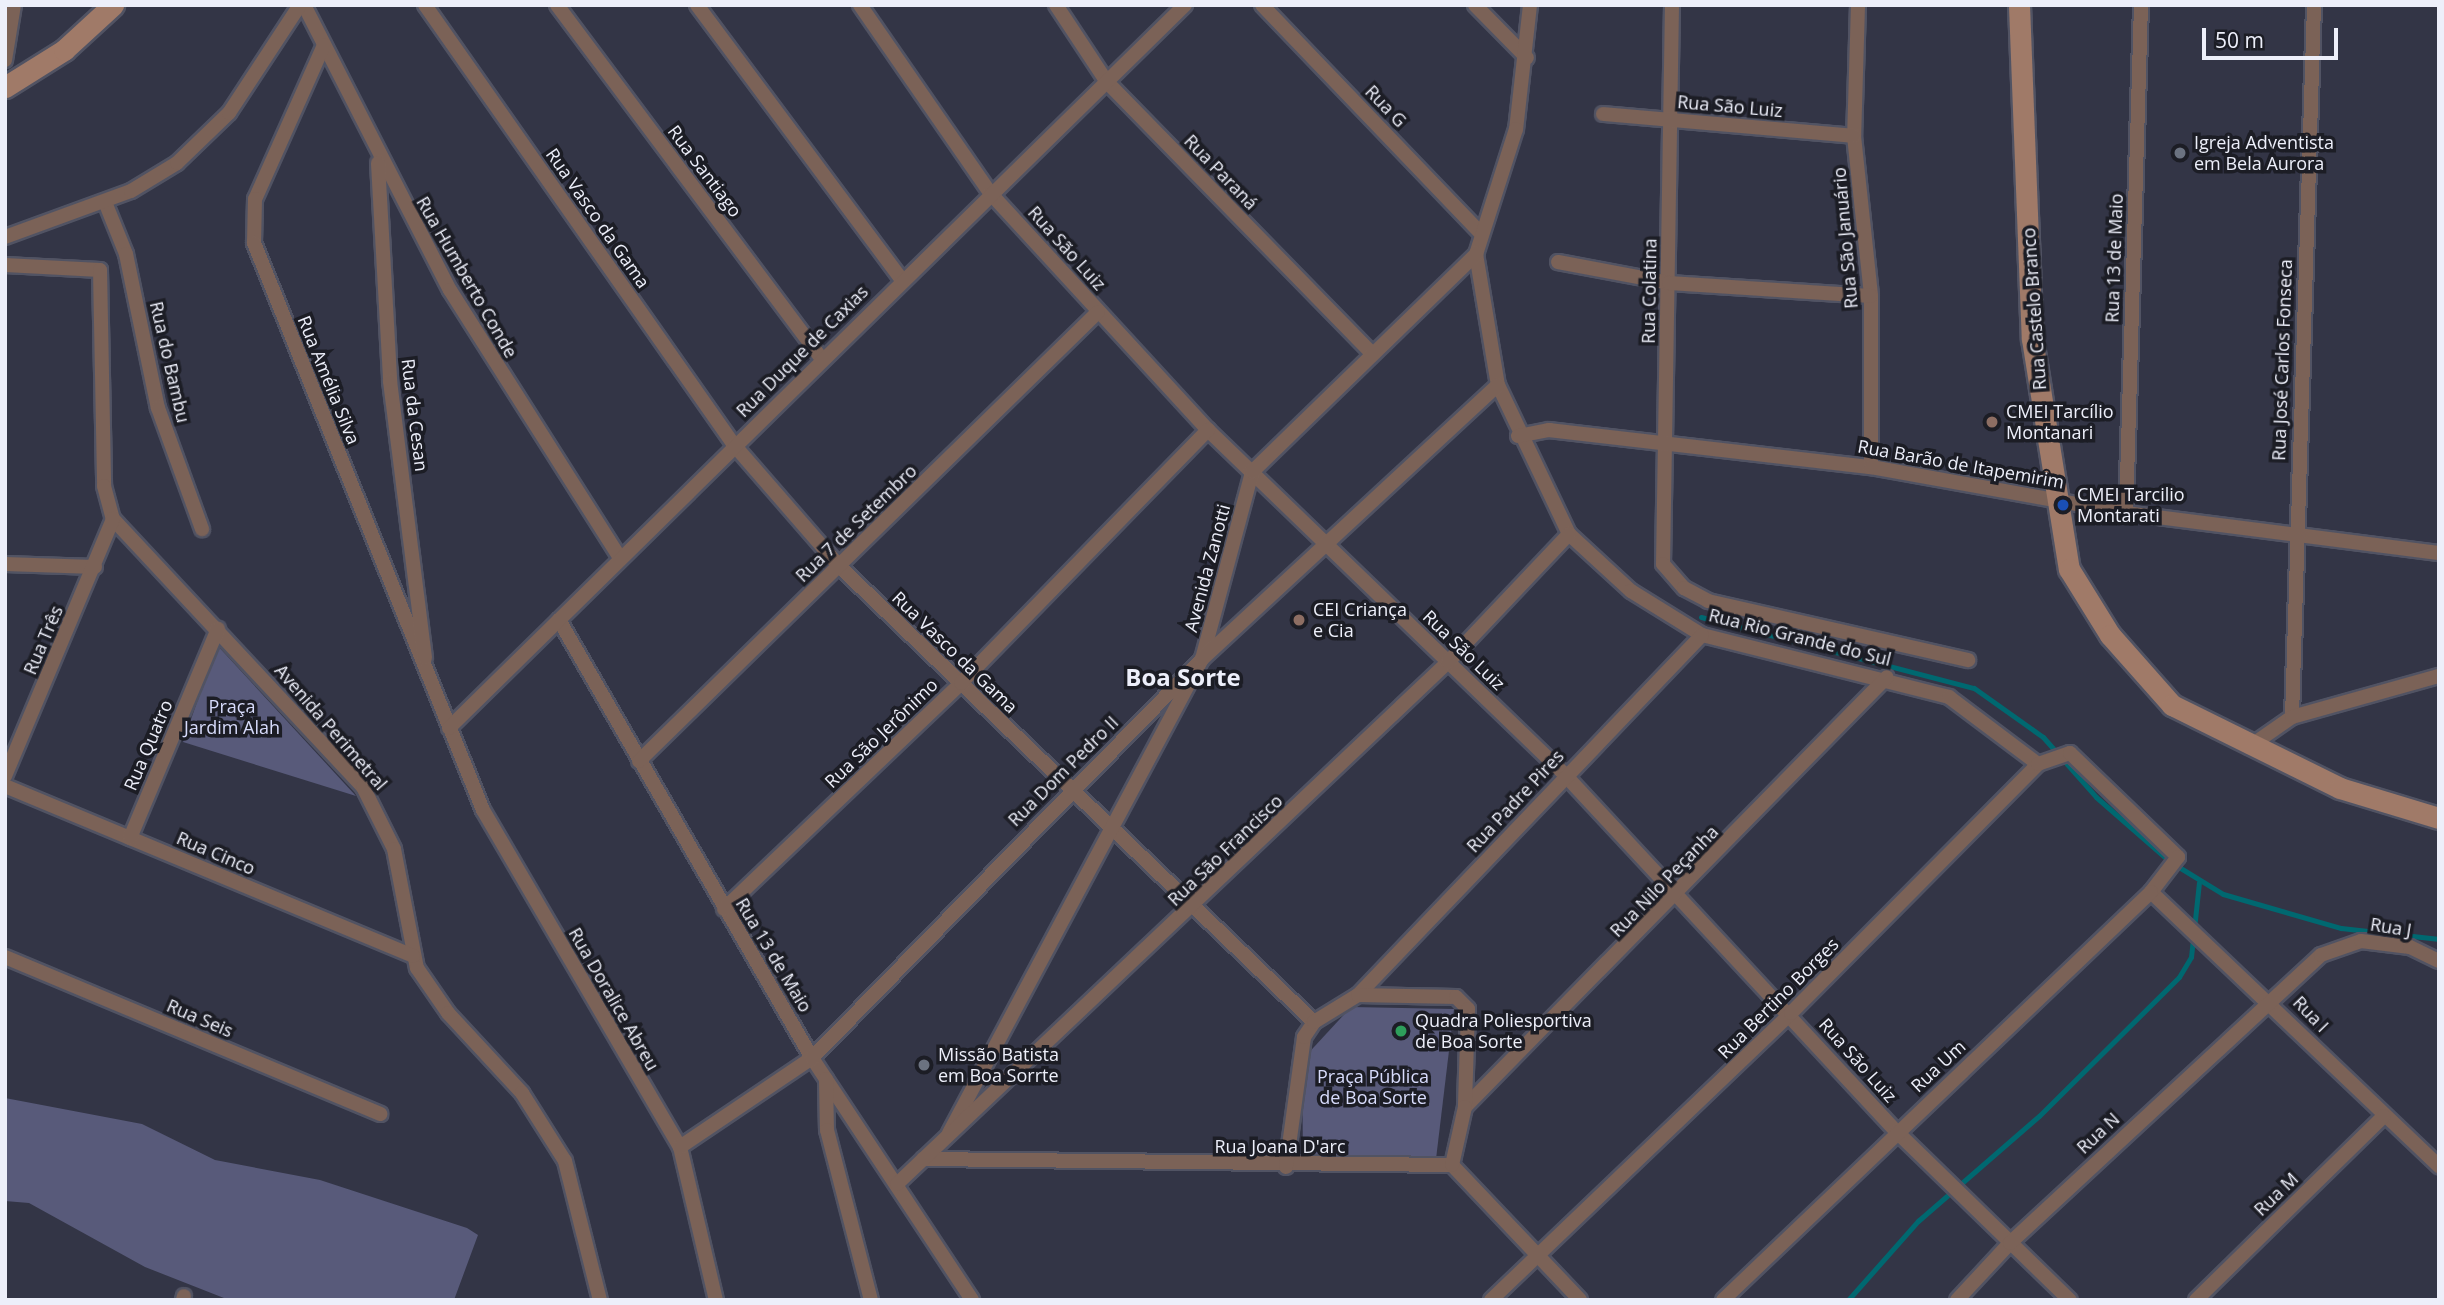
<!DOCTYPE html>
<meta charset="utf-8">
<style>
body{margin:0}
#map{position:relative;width:2444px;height:1305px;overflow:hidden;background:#333546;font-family:"Open Sans",sans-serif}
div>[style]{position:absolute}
.green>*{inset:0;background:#585a7a}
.stream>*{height:5px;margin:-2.5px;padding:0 2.5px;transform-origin:2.5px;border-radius:2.5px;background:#006870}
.roads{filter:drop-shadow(2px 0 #515363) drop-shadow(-2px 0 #515363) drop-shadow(0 2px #515363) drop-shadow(0 -2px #515363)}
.street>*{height:14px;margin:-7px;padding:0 7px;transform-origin:7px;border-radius:7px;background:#7b6257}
.secondary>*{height:21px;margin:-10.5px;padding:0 10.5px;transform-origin:10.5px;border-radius:10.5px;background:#a07a68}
.dots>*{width:19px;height:19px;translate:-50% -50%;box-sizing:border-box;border:4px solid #1c1d25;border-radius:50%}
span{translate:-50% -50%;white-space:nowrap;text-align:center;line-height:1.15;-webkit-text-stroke:7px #1c1d25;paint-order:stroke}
.street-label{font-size:18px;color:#edeffa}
.poi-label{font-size:18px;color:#edeffa}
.left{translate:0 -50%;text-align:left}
.park-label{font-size:18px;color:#d8dcfc}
.district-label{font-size:24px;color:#edeffa;font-weight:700}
.frame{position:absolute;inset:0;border:7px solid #edeffa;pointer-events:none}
.scale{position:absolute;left:2202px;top:28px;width:136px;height:32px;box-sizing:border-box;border:4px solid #edeffa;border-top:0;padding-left:9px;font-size:21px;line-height:24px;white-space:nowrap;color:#edeffa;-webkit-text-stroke:5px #1c1d25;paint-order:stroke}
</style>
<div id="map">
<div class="green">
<div style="clip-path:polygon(217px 645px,356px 796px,183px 742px)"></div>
<div style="clip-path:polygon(1351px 1007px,1454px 1009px,1436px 1159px,1303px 1158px,1302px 1060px)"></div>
<div style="clip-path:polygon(5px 1098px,142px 1124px,215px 1160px,320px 1180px,467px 1228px,478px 1235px,454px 1300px,229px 1300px,145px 1267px,29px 1203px,5px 1201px)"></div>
</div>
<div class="stream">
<div style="left:1701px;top:617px;width:282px;rotate:14.6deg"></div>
<div style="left:1974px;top:688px;width:85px;rotate:35.4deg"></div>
<div style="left:2043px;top:737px;width:80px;rotate:48.5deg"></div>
<div style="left:2096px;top:797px;width:97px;rotate:41.2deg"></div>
<div style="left:2169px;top:861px;width:63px;rotate:31.4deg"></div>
<div style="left:2223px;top:894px;width:123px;rotate:16.1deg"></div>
<div style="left:2341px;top:928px;width:99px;rotate:6.4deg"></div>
<div style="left:1848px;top:1300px;width:106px;rotate:-48.5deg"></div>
<div style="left:1918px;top:1221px;width:160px;rotate:-41deg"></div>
<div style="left:2039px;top:1116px;width:197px;rotate:-44.8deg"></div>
<div style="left:2179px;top:977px;width:23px;rotate:-59deg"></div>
<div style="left:2191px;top:957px;width:75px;rotate:-83.9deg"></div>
</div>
<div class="roads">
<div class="street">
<div style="left:304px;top:5px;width:320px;rotate:62.9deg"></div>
<div style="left:450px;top:290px;width:315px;rotate:57.6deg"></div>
<div style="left:425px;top:5px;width:538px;rotate:54.92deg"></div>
<div style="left:734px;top:445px;width:160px;rotate:49deg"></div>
<div style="left:839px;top:566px;width:658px;rotate:43.83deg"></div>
<div style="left:557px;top:5px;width:442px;rotate:53.2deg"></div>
<div style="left:697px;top:5px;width:342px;rotate:53.3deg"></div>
<div style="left:860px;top:5px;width:230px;rotate:55.3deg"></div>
<div style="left:991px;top:194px;width:321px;rotate:47.4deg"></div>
<div style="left:1208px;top:430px;width:498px;rotate:44deg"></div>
<div style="left:1566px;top:776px;width:486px;rotate:47.1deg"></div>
<div style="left:1897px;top:1132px;width:241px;rotate:44.2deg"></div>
<div style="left:1056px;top:5px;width:92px;rotate:56.5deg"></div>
<div style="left:1107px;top:82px;width:380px;rotate:45.7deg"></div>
<div style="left:1262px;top:5px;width:316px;rotate:46.2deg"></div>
<div style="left:1475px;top:5px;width:74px;rotate:45.5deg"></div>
<div style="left:1530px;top:5px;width:125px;rotate:96.4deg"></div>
<div style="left:1516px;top:129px;width:131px;rotate:107.7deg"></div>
<div style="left:1476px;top:254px;width:133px;rotate:80.5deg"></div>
<div style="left:1498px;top:385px;width:165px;rotate:64.5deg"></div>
<div style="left:1569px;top:534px;width:84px;rotate:42.6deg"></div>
<div style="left:1631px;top:591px;width:84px;rotate:31.8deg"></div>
<div style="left:1702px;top:635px;width:255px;rotate:14.1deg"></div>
<div style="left:1949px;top:697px;width:111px;rotate:37deg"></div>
<div style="left:1672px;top:5px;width:559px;rotate:90.92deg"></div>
<div style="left:1663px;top:564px;width:32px;rotate:49deg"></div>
<div style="left:1684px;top:588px;width:27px;rotate:28deg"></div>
<div style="left:1708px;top:601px;width:267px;rotate:12.8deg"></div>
<div style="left:1858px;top:5px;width:131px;rotate:91.7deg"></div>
<div style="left:1854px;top:136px;width:161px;rotate:83.9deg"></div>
<div style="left:1871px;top:296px;width:171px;rotate:90deg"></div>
<div style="left:324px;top:45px;width:169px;rotate:114.1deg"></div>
<div style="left:255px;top:199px;width:44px;rotate:91.3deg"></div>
<div style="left:254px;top:243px;width:611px;rotate:68.01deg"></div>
<div style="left:483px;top:810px;width:390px;rotate:59.7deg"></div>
<div style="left:680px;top:1147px;width:157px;rotate:76.8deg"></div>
<div style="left:5px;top:60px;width:56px;rotate:-80.7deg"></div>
<div style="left:1603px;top:114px;width:252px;rotate:5deg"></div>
<div style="left:378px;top:163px;width:218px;rotate:86.8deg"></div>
<div style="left:390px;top:381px;width:279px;rotate:82.8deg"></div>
<div style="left:105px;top:202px;width:56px;rotate:68deg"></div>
<div style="left:126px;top:254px;width:157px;rotate:78.3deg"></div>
<div style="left:158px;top:408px;width:129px;rotate:70deg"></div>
<div style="left:5px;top:237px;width:134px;rotate:-20.1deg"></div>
<div style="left:131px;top:191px;width:54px;rotate:-31.3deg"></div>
<div style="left:177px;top:163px;width:72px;rotate:-43.9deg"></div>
<div style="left:229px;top:113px;width:129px;rotate:-56.7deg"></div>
<div style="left:1558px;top:262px;width:113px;rotate:10.7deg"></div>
<div style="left:1669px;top:283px;width:202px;rotate:3.7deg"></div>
<div style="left:5px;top:265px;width:95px;rotate:3deg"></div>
<div style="left:100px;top:270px;width:216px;rotate:88.9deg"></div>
<div style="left:104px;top:486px;width:34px;rotate:75deg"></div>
<div style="left:113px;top:519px;width:367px;rotate:47deg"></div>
<div style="left:363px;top:787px;width:69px;rotate:63.4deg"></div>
<div style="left:394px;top:849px;width:121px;rotate:79.1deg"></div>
<div style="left:417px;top:968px;width:55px;rotate:55.4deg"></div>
<div style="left:448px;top:1013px;width:109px;rotate:47.2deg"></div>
<div style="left:522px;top:1093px;width:80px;rotate:57.7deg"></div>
<div style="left:565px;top:1161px;width:143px;rotate:75.9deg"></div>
<div style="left:1518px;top:436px;width:32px;rotate:-11deg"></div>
<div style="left:1549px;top:430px;width:324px;rotate:6.6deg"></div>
<div style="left:1871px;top:467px;width:259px;rotate:10.2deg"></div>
<div style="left:2126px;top:513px;width:316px;rotate:7.3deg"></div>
<div style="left:2126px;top:513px;width:508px;rotate:-88.31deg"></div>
<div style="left:5px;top:564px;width:90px;rotate:1.9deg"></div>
<div style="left:559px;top:620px;width:506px;rotate:59.99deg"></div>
<div style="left:812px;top:1058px;width:290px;rotate:56.5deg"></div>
<div style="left:2292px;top:717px;width:712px;rotate:-88.23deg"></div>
<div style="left:449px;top:728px;width:1032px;rotate:-44.49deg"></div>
<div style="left:2249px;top:747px;width:52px;rotate:-34.9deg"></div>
<div style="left:2292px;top:717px;width:153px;rotate:-15.6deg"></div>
<div style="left:639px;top:761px;width:642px;rotate:-44.37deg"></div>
<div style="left:5px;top:776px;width:279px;rotate:-67.2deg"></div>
<div style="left:5px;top:786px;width:442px;rotate:22.6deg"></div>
<div style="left:130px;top:838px;width:227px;rotate:-67.2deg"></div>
<div style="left:2151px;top:892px;width:398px;rotate:43.6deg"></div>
<div style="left:724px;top:909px;width:327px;rotate:-43.6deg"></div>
<div style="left:961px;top:683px;width:354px;rotate:-45.7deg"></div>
<div style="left:5px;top:957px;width:407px;rotate:22.7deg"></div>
<div style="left:1358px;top:995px;width:498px;rotate:-46.3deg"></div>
<div style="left:826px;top:1079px;width:51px;rotate:88.9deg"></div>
<div style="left:827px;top:1130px;width:176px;rotate:75.5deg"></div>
<div style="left:1465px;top:1107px;width:602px;rotate:-45.54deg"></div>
<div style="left:949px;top:1133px;width:537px;rotate:-61.91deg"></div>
<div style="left:1202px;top:659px;width:194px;rotate:-75deg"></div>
<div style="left:1252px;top:472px;width:313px;rotate:-44.2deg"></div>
<div style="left:680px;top:1147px;width:159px;rotate:-34deg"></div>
<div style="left:812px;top:1058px;width:558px;rotate:-45.65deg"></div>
<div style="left:1202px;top:659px;width:403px;rotate:-42.8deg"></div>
<div style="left:923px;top:1159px;width:529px;rotate:0.65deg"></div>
<div style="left:1452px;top:1165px;width:186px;rotate:46.5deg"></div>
<div style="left:1286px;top:1167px;width:131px;rotate:-82.1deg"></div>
<div style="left:1304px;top:1037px;width:18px;rotate:-56deg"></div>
<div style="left:1314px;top:1022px;width:52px;rotate:-31.5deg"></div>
<div style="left:1358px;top:995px;width:98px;rotate:1.2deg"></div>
<div style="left:1456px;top:997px;width:17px;rotate:45deg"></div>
<div style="left:1468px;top:1009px;width:98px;rotate:91.8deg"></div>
<div style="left:1465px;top:1107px;width:59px;rotate:102.6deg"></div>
<div style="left:897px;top:1184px;width:759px;rotate:-43.45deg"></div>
<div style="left:1448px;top:662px;width:176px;rotate:-46.6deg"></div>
<div style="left:183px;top:1300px;width:4px;rotate:-76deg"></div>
<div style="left:1491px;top:1300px;width:415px;rotate:-43.7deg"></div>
<div style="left:1791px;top:1013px;width:351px;rotate:-45.2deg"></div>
<div style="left:2038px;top:764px;width:34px;rotate:-19deg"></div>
<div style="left:2070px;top:753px;width:150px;rotate:43.9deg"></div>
<div style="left:2178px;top:857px;width:44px;rotate:127.6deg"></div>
<div style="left:2151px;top:892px;width:591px;rotate:136.37deg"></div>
<div style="left:1957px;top:1300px;width:78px;rotate:-47.1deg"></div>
<div style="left:2010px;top:1243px;width:424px;rotate:-42.8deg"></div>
<div style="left:2321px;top:955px;width:42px;rotate:-19.3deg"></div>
<div style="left:2361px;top:941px;width:49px;rotate:7deg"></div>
<div style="left:2410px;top:947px;width:32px;rotate:26deg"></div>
<div style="left:2196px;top:1300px;width:263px;rotate:-44.4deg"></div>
</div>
<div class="secondary">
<div style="left:2019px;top:5px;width:334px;rotate:87.8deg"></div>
<div style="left:2032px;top:339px;width:233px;rotate:80.9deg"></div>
<div style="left:2069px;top:569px;width:78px;rotate:58.2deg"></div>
<div style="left:2110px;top:635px;width:94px;rotate:48.5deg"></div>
<div style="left:2172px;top:705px;width:187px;rotate:26.3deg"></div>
<div style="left:2340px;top:788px;width:103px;rotate:16.9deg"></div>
<div style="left:5px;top:87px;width:70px;rotate:-32.1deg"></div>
<div style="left:64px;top:50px;width:67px;rotate:-42.6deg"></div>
</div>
</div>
<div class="dots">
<div style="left:2180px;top:153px;background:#6b7280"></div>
<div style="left:1992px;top:422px;background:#8d6e63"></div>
<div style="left:2063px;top:505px;background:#1a4fb4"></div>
<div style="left:1299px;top:620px;background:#8d6e63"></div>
<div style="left:1401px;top:1031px;background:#2e9e5b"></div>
<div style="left:924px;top:1065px;background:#6b7280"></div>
</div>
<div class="street-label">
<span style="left:1386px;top:106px;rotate:46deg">Rua G</span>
<span style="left:1730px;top:106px;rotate:5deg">Rua São Luiz</span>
<span style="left:705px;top:171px;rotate:53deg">Rua Santiago</span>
<span style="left:1221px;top:172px;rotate:46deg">Rua Paraná</span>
<span style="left:598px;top:218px;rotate:55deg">Rua Vasco da Gama</span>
<span style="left:1845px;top:238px;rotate:-95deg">Rua São Januário</span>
<span style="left:1067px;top:248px;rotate:48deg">Rua São Luiz</span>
<span style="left:2114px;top:258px;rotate:-88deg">Rua 13 de Maio</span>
<span style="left:467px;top:277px;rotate:60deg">Rua Humberto Conde</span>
<span style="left:1649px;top:291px;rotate:-89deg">Rua Colatina</span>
<span style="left:2034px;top:309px;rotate:-94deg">Rua Castelo Branco</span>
<span style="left:802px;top:351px;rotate:-45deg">Rua Duque de Caxias</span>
<span style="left:2282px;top:360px;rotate:-88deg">Rua José Carlos Fonseca</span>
<span style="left:170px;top:362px;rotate:77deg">Rua do Bambu</span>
<span style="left:329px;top:380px;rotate:68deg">Rua Amélia Silva</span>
<span style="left:415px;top:415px;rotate:83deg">Rua da Cesan</span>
<span style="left:1961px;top:464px;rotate:10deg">Rua Barão de Itapemirim</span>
<span style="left:856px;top:523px;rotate:-44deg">Rua 7 de Setembro</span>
<span style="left:1207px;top:568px;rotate:-75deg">Avenida Zanotti</span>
<span style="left:1800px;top:637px;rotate:14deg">Rua Rio Grande do Sul</span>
<span style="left:43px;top:640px;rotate:-67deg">Rua Três</span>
<span style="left:1464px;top:650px;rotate:44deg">Rua São Luiz</span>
<span style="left:955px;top:652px;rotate:44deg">Rua Vasco da Gama</span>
<span style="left:331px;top:727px;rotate:49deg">Avenida Perimetral</span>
<span style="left:881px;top:733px;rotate:-44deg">Rua São Jerônimo</span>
<span style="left:148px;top:745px;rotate:-67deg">Rua Quatro</span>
<span style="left:1063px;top:771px;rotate:-45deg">Rua Dom Pedro II</span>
<span style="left:1515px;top:801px;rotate:-47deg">Rua Padre Pires</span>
<span style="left:1225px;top:850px;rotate:-44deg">Rua São Francisco</span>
<span style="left:216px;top:853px;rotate:23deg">Rua Cinco</span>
<span style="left:1664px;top:881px;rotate:-46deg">Rua Nilo Peçanha</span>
<span style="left:2391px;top:927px;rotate:9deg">Rua J</span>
<span style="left:774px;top:955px;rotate:59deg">Rua 13 de Maio</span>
<span style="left:1778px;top:998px;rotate:-45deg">Rua Bertino Borges</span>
<span style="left:614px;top:999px;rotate:60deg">Rua Doralice Abreu</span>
<span style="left:2311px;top:1014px;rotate:46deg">Rua I</span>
<span style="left:200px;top:1018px;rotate:23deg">Rua Seis</span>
<span style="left:1858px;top:1060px;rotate:48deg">Rua São Luiz</span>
<span style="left:1938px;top:1066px;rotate:-43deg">Rua Um</span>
<span style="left:2098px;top:1133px;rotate:-43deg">Rua N</span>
<span style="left:1280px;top:1146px">Rua Joana D'arc</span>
<span style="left:2276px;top:1194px;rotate:-44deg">Rua M</span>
</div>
<div class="poi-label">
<span class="left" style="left:2194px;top:153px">Igreja Adventista<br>em Bela Aurora</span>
<span class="left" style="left:2006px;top:422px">CMEI Tarcílio<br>Montanari</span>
<span class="left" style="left:2077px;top:505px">CMEI Tarcilio<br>Montarati</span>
<span class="left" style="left:1313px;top:620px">CEI Criança<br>e Cia</span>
<span class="left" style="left:1415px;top:1031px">Quadra Poliesportiva<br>de Boa Sorte</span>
<span class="left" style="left:938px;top:1065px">Missão Batista<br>em Boa Sorrte</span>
</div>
<div class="park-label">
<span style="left:232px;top:717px">Praça<br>Jardim Alah</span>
<span style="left:1373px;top:1087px">Praça Pública<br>de Boa Sorte</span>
</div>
<div class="district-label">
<span style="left:1183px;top:677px">Boa Sorte</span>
</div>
<div class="frame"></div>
<div class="scale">50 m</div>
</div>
